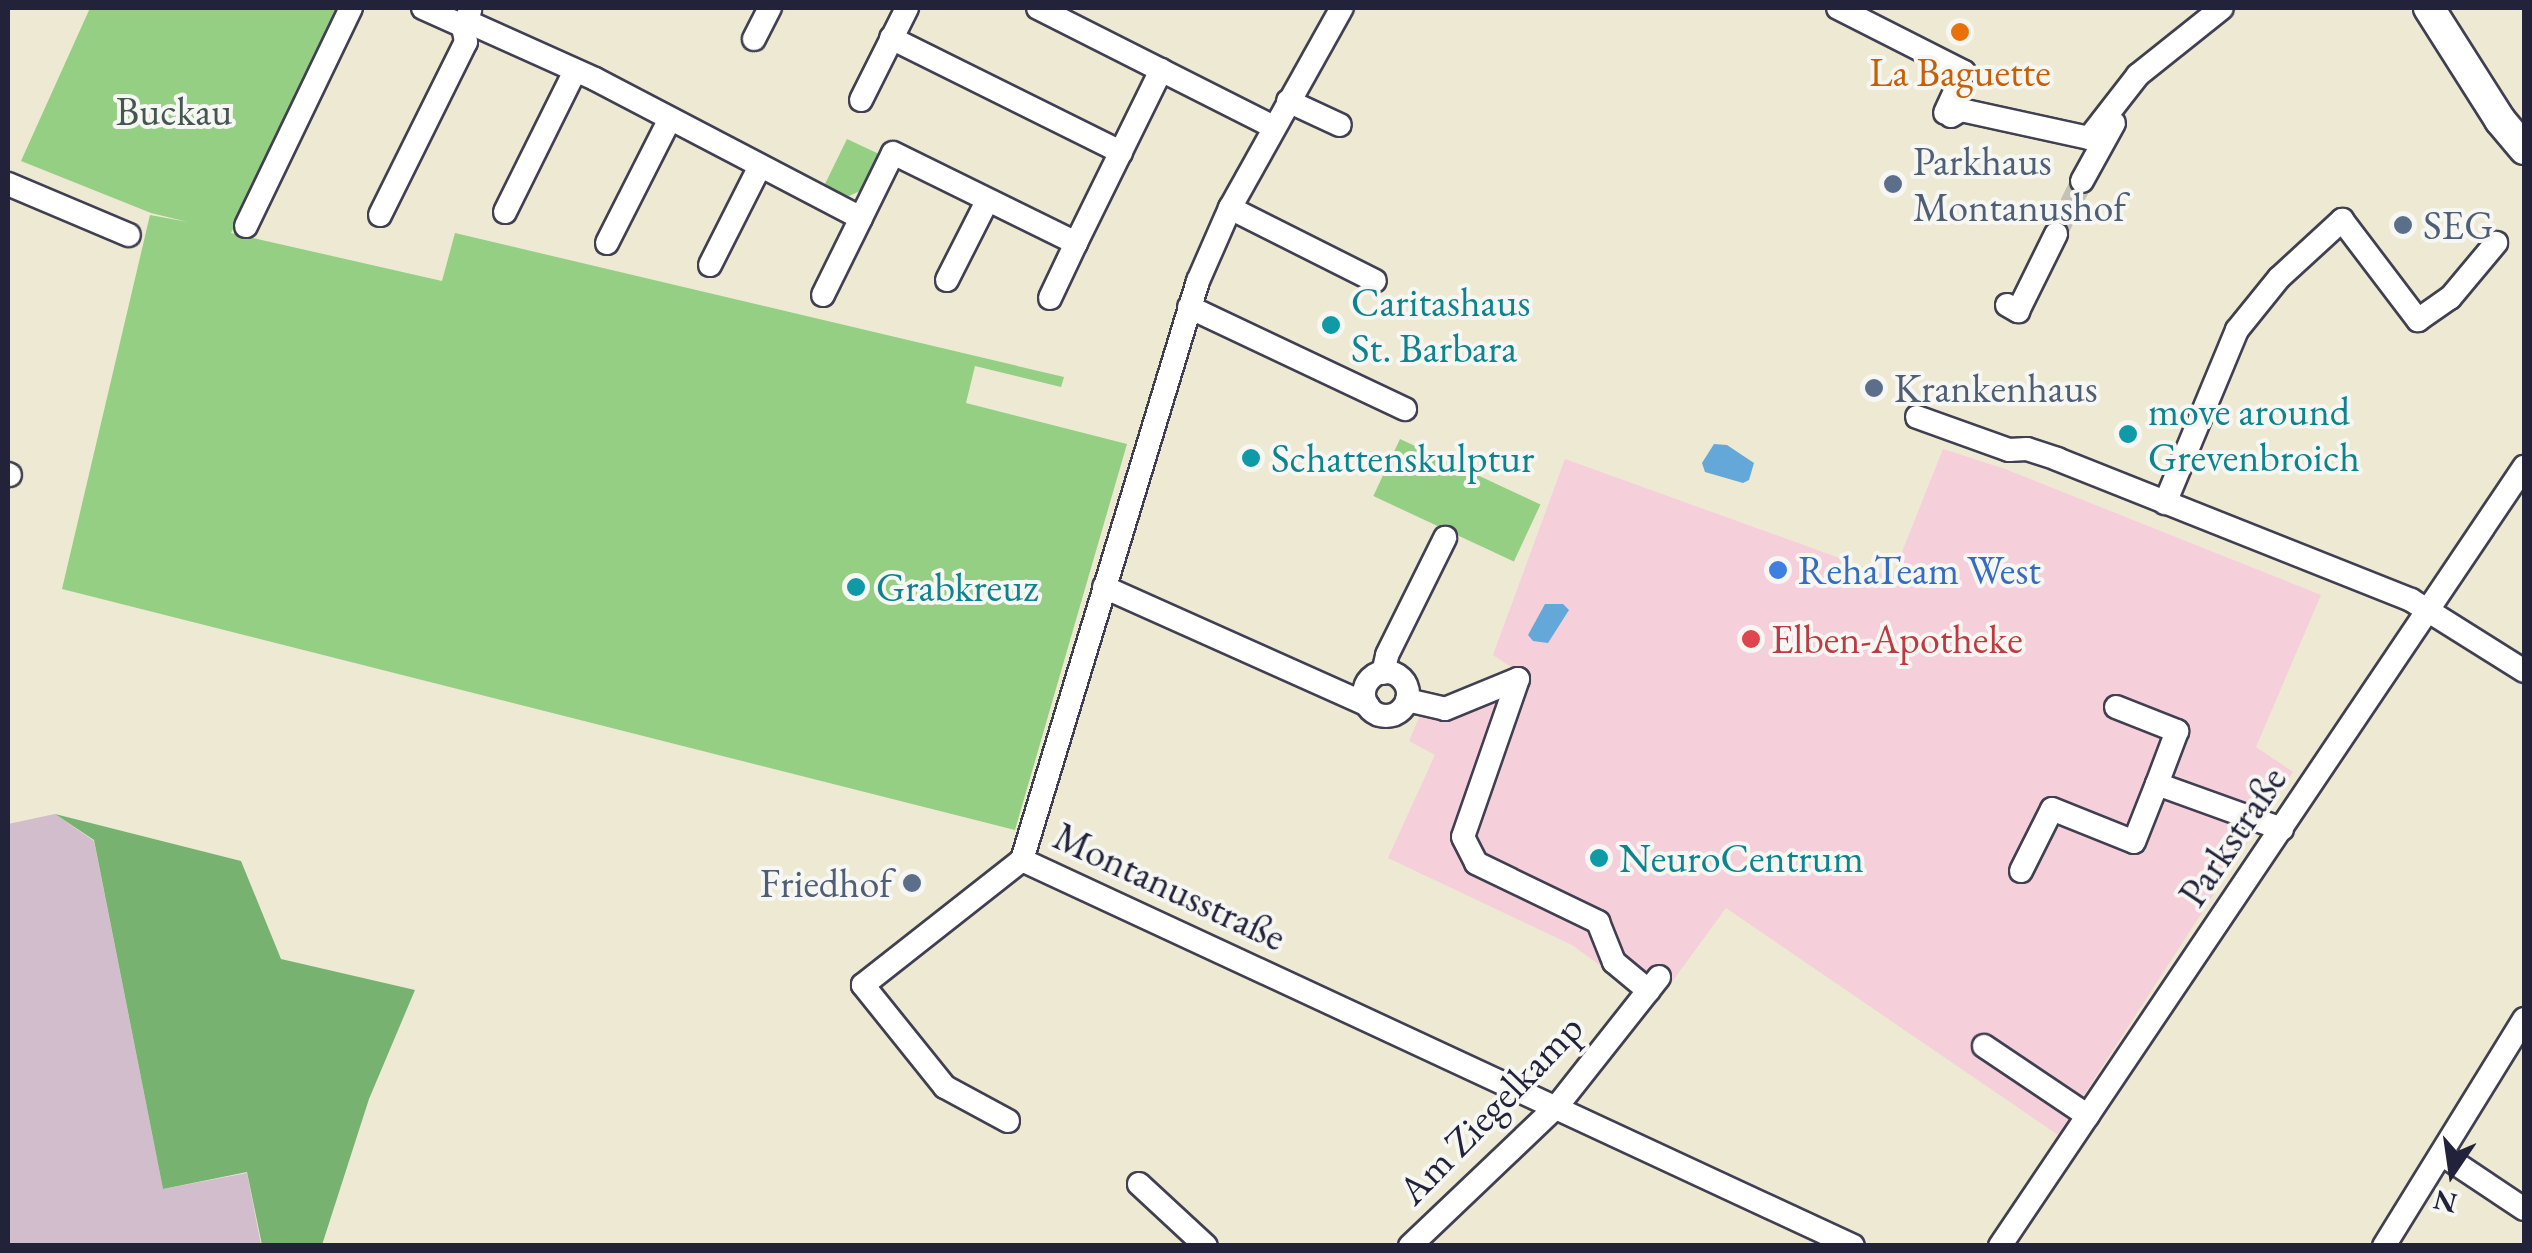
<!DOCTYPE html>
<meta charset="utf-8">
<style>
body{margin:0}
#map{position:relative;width:2532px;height:1253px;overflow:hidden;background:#ede9d3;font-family:"EB Garamond",serif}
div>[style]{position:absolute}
.built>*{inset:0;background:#f5cfda}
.industrial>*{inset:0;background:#d1bdcb}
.green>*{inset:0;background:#94cf83;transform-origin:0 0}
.forest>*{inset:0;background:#77b271}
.water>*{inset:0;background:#63a8d8}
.minor-tunnel>*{height:22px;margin-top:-11px;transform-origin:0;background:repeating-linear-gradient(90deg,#c4c1b5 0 22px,transparent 0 33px)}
.roads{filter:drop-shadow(2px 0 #404052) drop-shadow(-2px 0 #404052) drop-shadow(0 2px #404052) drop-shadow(0 -2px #404052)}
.minor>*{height:22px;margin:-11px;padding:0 11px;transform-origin:11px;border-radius:11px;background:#fff}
.minor>.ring{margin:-11px;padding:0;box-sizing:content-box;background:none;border:22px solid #fff;border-radius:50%}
.major>*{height:30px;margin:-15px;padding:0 15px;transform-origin:15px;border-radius:15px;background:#fff}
.dots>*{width:28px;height:28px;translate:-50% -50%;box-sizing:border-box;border:5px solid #f6f6f2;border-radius:50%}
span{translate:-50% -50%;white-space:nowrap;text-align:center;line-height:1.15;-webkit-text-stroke:8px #f6f6f2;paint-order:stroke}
.food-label{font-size:40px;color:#c56008}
.park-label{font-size:40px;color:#445651}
.service-label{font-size:40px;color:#4e5e75}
.left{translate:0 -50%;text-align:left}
.right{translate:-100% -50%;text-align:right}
.culture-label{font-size:40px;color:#0d838f}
.shop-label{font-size:40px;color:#366cbe}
.health-label{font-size:40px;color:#be3a42}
.street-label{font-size:40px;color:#22223b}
.frame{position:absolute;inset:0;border:10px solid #22223b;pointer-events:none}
.north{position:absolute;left:2402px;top:1123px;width:100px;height:100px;-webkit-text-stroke:8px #f6f6f2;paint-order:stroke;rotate:193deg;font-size:28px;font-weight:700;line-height:40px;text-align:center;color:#22223b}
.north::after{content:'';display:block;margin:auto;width:35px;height:45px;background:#22223b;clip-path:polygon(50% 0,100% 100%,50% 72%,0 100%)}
</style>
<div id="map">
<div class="built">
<div style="clip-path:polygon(1943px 449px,2005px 469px,2321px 595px,2256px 747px,2293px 772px,2058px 1135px,1726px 908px,1655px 1005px,1572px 945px,1388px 858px,1435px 755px,1409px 741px,1429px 695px,1444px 702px,1514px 669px,1493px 655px,1565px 459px,1892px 577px)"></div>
</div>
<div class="industrial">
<div style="clip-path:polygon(55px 814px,94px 841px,163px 1189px,247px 1173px,261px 1245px,8px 1245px,8px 824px)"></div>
</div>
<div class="green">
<div style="clip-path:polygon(90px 8px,339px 8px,231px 233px,442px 281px,455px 233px,1064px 377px,1061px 387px,975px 366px,966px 403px,1127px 444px,1015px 830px,62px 589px,150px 215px,188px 222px,151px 213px,21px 161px)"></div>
<div style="clip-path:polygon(847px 139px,879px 154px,860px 191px,849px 196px,824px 186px)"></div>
<div style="left:1400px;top:439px;width:155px;height:63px;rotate:25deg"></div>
</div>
<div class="forest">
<div style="clip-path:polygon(55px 814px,241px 861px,281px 959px,415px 990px,369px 1099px,322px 1245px,262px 1245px,247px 1172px,163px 1189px,94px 840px)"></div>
</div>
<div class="water">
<div style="clip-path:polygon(1714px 444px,1727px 445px,1754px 463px,1749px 480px,1743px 483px,1705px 472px,1702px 463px)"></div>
<div style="clip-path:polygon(1545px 604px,1563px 604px,1569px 610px,1548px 643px,1533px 641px,1528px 635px)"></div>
</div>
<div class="minor-tunnel">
<div style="left:2056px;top:234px;width:59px;rotate:-63.9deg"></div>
</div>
<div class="roads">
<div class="minor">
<div style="left:423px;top:8px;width:44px;rotate:24.2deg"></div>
<div style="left:1038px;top:8px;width:264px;rotate:26.8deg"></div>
<div style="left:1838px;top:8px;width:141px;rotate:26.9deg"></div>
<div style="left:1964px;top:72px;width:45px;rotate:114.9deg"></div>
<div style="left:466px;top:21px;width:141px;rotate:24.2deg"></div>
<div style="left:595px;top:79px;width:300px;rotate:27.6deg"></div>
<div style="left:861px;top:218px;width:72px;rotate:-63.8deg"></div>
<div style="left:893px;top:153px;width:204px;rotate:26.2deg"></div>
<div style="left:1076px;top:243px;width:193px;rotate:-63.8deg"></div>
<div style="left:891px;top:38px;width:257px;rotate:26.4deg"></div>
<div style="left:754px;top:39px;width:35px;rotate:-63deg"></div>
<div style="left:861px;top:100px;width:103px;rotate:-63.4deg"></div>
<div style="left:1288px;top:101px;width:57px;rotate:24.8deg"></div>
<div style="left:1951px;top:116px;width:12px;rotate:-31deg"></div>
<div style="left:1961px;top:110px;width:131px;rotate:12.3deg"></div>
<div style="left:2089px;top:138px;width:80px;rotate:-52.1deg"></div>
<div style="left:2138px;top:75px;width:107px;rotate:-38.6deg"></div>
<div style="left:2082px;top:181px;width:66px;rotate:-61.1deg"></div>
<div style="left:8px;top:184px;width:131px;rotate:22.9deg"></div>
<div style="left:1230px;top:208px;width:162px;rotate:26.7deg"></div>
<div style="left:505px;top:212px;width:155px;rotate:-63.6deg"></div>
<div style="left:380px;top:215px;width:193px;rotate:-63.6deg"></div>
<div style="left:466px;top:42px;width:16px;rotate:-101deg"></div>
<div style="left:463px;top:26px;width:17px;rotate:-65deg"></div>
<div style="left:246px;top:226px;width:242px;rotate:-64.3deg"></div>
<div style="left:607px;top:243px;width:137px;rotate:-63.1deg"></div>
<div style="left:710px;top:265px;width:111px;rotate:-63.2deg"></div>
<div style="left:947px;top:280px;width:89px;rotate:-63.1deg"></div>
<div style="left:823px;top:295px;width:86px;rotate:-63.7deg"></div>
<div style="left:1050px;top:298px;width:61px;rotate:-64.7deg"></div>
<div style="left:2007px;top:305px;width:13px;rotate:29deg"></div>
<div style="left:2018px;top:311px;width:86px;rotate:-63.7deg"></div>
<div style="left:1189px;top:307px;width:239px;rotate:25.3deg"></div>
<div style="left:1917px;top:417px;width:98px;rotate:19.7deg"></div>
<div style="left:2009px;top:450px;width:18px;rotate:-3deg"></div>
<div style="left:2027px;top:449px;width:32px;rotate:18deg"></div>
<div style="left:2057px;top:459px;width:381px;rotate:21.7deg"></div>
<div style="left:2411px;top:600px;width:133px;rotate:32.1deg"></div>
<div style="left:8px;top:474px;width:2px;rotate:27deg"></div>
<div style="left:2165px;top:503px;width:187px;rotate:-67.4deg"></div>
<div style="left:2237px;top:330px;width:67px;rotate:-51.1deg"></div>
<div style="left:2279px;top:278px;width:86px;rotate:-42.6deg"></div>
<div style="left:2342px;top:220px;width:126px;rotate:52.8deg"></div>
<div style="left:2418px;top:320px;width:39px;rotate:-35deg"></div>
<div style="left:2450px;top:298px;width:72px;rotate:-50.1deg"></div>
<div style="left:1104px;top:587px;width:289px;rotate:24.1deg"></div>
<div class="ring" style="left:1364px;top:672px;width:22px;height:22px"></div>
<div style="left:1383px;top:673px;width:18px;rotate:-77deg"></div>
<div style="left:1387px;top:655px;width:131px;rotate:-63.6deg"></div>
<div style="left:1407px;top:700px;width:39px;rotate:13deg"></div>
<div style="left:1445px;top:709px;width:79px;rotate:-22.3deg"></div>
<div style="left:1518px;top:679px;width:167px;rotate:109.2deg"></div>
<div style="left:1463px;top:837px;width:29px;rotate:63deg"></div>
<div style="left:1476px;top:863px;width:136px;rotate:25.8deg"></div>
<div style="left:1598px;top:922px;width:43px;rotate:68.2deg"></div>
<div style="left:1614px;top:962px;width:45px;rotate:39.6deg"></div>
<div style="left:2116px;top:707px;width:66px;rotate:21.5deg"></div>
<div style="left:2177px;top:731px;width:57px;rotate:110.7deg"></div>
<div style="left:1022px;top:860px;width:916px;rotate:24.91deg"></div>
<div style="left:1022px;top:860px;width:605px;rotate:-73.09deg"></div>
<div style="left:1198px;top:281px;width:80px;rotate:-66.3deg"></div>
<div style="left:1230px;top:208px;width:229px;rotate:-60.8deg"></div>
<div style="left:2021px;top:871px;width:69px;rotate:-63.4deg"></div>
<div style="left:2052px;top:809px;width:88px;rotate:21.9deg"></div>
<div style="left:2134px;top:842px;width:62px;rotate:-68.4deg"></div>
<div style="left:2157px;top:784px;width:133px;rotate:19.8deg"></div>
<div style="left:1984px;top:1046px;width:125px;rotate:33.9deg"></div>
<div style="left:1008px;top:1121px;width:72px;rotate:-151.6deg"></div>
<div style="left:945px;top:1087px;width:131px;rotate:-128.8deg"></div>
<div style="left:863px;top:985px;width:202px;rotate:-38.2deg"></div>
<div style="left:2443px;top:1155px;width:97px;rotate:33.7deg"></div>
<div style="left:1139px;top:1184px;width:91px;rotate:42.8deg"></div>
<div style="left:1410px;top:1246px;width:204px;rotate:-43.6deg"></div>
<div style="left:1558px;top:1105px;width:163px;rotate:-51.7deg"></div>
<div style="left:2000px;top:1246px;width:939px;rotate:-56.07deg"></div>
<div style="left:2384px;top:1246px;width:267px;rotate:-58.3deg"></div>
</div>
<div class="major">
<div style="left:2429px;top:8px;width:133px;rotate:57.6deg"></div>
<div style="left:2500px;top:120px;width:38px;rotate:50deg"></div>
</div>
</div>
<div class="dots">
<div style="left:1960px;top:32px;background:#e8710a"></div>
<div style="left:1893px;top:184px;background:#5c6f8a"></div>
<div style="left:2403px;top:225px;background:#5c6f8a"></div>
<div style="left:1331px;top:325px;background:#0f9aa8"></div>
<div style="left:1874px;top:388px;background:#5c6f8a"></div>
<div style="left:2128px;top:434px;background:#0f9aa8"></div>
<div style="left:1251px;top:458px;background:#0f9aa8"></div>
<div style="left:1778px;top:570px;background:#3f7fe0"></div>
<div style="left:856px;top:587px;background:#0f9aa8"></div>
<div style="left:1751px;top:639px;background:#e0444e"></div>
<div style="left:1599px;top:858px;background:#0f9aa8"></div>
<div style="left:912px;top:883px;background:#5c6f8a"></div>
</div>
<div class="food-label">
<span style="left:1960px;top:72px">La Baguette</span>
</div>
<div class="park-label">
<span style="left:174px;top:111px">Buckau</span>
</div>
<div class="service-label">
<span class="left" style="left:1913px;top:184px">Parkhaus<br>Montanushof</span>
<span class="left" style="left:2423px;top:225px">SEG</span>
<span class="left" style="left:1894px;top:388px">Krankenhaus</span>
<span class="right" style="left:892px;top:883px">Friedhof</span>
</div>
<div class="culture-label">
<span class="left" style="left:1351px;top:325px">Caritashaus<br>St. Barbara</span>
<span class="left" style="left:2148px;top:434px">move around<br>Grevenbroich</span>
<span class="left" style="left:1271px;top:458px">Schattenskulptur</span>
<span class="left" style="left:876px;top:587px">Grabkreuz</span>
<span class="left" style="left:1619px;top:858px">NeuroCentrum</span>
</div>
<div class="shop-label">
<span class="left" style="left:1798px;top:570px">RehaTeam West</span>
</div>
<div class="health-label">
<span class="left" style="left:1771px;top:639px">Elben-Apotheke</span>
</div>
<div class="street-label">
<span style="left:2232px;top:836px;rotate:-56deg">Parkstraße</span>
<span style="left:1170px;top:886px;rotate:25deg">Montanusstraße</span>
<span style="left:1490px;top:1109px;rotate:-46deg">Am Ziegelkamp</span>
</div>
<div class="frame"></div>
<div class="north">N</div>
</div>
